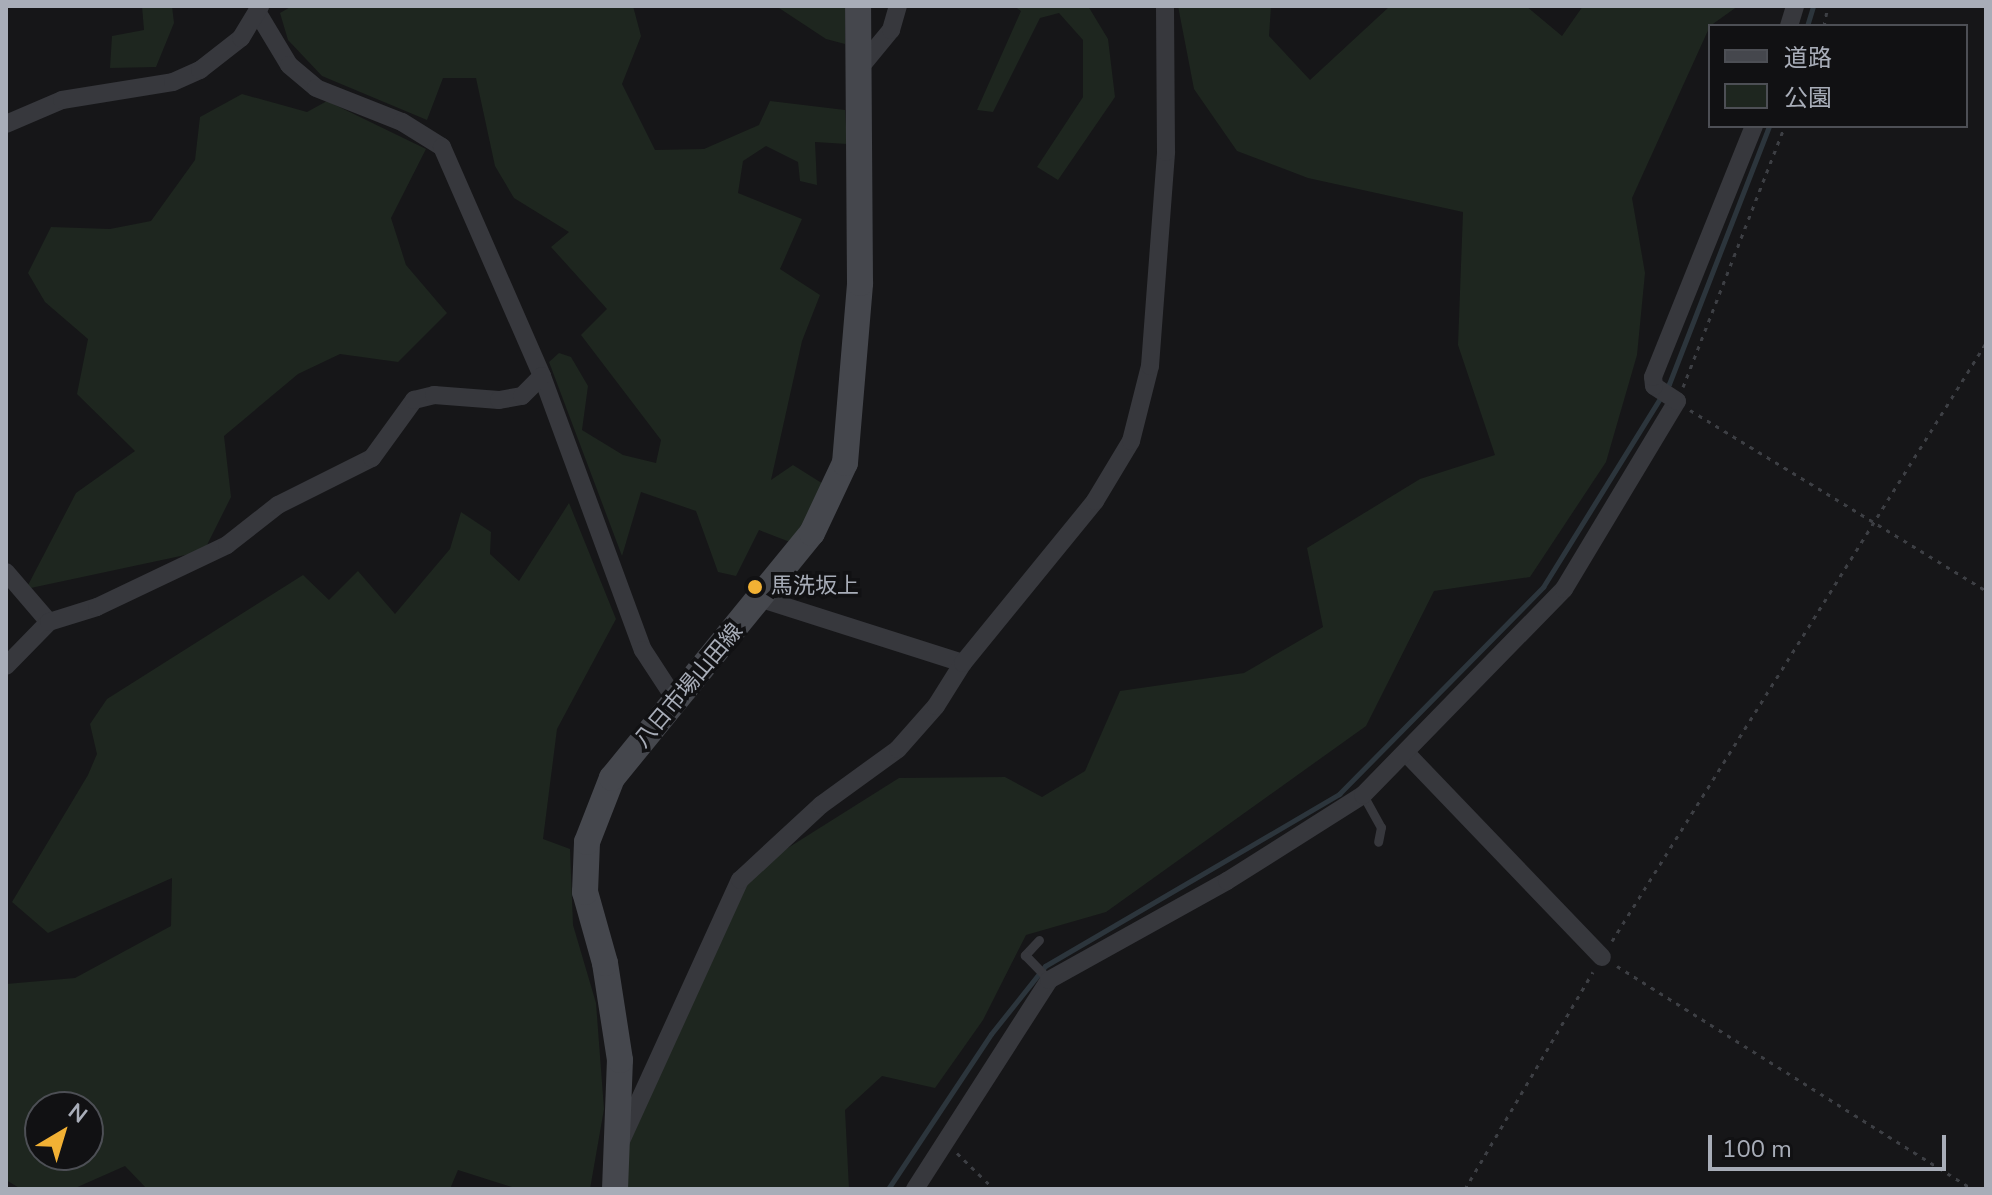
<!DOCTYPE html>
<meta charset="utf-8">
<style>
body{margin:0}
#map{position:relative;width:1992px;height:1195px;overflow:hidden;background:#161618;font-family:"Nunito Sans","Noto Sans JP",sans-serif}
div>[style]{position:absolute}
.green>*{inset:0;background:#1e261f}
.stream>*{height:5px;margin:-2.5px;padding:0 2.5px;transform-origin:2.5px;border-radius:2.5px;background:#2c353c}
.path>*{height:3px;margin-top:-1.5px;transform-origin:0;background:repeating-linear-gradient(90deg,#3d3f44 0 4px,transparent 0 10px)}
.lane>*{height:9px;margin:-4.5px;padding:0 4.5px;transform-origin:4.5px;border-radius:4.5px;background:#37383d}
.street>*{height:18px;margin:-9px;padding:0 9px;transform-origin:9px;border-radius:9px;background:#37383d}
.secondary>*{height:26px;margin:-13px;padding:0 13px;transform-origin:13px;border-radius:13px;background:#45474d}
.dots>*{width:22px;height:22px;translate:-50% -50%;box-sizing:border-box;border:4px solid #111113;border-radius:50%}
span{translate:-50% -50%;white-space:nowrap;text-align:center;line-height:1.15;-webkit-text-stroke:7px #111113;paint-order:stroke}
.poi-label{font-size:22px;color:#a8adb8}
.left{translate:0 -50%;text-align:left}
.street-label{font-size:22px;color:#a8adb8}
.frame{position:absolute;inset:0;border:8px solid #a8adb8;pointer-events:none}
.legend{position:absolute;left:1708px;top:24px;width:260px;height:104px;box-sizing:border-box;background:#111113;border:2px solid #4d4f55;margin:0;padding:10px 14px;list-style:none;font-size:24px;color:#a8adb8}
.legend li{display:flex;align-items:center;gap:16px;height:40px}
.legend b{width:40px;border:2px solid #4d4f55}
.north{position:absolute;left:24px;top:1091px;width:80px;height:80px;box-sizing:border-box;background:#111113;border:2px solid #4d4f55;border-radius:50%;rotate:38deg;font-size:22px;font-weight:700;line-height:32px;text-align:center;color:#a8adb8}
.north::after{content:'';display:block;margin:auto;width:28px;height:36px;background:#f2b134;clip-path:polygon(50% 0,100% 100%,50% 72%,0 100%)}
.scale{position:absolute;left:1708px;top:1135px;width:238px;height:36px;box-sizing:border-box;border:4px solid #a8adb8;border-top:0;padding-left:10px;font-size:24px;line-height:28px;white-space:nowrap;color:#a8adb8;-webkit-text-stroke:6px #111113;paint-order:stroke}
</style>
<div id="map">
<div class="green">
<div style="clip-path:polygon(142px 6px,172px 6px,174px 23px,156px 67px,110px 68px,112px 36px,144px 30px)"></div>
<div style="clip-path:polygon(292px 6px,633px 6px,641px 36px,622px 84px,655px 150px,704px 149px,759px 125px,770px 101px,845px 110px,847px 144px,815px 142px,817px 185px,800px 181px,798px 162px,766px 146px,743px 161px,738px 193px,802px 219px,780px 269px,820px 295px,802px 341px,771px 480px,793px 465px,828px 487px,790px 542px,759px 530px,736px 576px,718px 572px,696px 511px,641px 492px,622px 556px,549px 362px,559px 353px,571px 357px,588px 386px,582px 430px,623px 455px,656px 463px,661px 440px,581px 335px,607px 309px,551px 247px,569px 232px,514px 198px,495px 166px,476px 78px,443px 78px,427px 120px,322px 76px,288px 40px,280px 13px)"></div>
<div style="clip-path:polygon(776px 6px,845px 6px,845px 44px,826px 39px)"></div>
<div style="clip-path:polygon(1014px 6px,1088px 6px,1108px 39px,1115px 97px,1058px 180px,1037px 167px,1083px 97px,1083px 40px,1059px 13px,1040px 18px,993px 112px,977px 110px,1021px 11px)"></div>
<div style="clip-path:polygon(1178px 6px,1271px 6px,1269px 36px,1310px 80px,1390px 6px,1526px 6px,1562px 36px,1583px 6px,1738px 6px,1710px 26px,1632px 198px,1645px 273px,1637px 355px,1606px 462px,1530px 577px,1434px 591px,1366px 726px,1106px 912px,1026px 935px,983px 1020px,935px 1088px,882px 1076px,845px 1110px,849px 1189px,611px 1189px,632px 1097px,745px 875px,899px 778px,1005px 777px,1042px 797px,1085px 771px,1120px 691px,1244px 673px,1323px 627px,1307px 548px,1420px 479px,1495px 455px,1458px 345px,1463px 212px,1308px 178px,1237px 151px,1194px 89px)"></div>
<div style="clip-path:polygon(242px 94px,307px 112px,327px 101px,426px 149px,391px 218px,406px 265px,447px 313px,398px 362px,340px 354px,298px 374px,224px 436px,231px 497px,204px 551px,26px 589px,76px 493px,135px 451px,77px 394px,88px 339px,45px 302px,28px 273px,51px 227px,110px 229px,151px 221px,195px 160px,200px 117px)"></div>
<div style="clip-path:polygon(evenodd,569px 503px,616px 619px,557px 729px,543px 839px,570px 849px,573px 925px,596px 1003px,604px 1109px,590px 1189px,518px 1189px,458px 1170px,450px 1189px,147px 1189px,125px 1166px,73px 1189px,21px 1189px,6px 1180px,6px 984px,75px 978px,171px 926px,172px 878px,48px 933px,12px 902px,88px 775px,97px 754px,90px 724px,107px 699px,303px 575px,329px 600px,358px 571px,395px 614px,450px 549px,461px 512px,491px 532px,490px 554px,519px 581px,569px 503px,88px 1107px,88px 1155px,40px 1155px,40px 1107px,88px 1107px)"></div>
</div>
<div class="stream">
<div style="left:1807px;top:26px;width:21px;rotate:-73deg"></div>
<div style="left:888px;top:1189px;width:186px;rotate:-56.4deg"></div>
<div style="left:991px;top:1034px;width:87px;rotate:-51.5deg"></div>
<div style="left:1045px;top:966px;width:341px;rotate:-30.3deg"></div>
<div style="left:1339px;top:794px;width:291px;rotate:-45.4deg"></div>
<div style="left:1543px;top:587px;width:239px;rotate:-58.2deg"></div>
<div style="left:1669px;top:384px;width:277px;rotate:-68.8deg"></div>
</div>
<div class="path">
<div style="left:1824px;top:26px;width:20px;rotate:-79deg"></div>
<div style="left:1683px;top:387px;width:280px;rotate:-68.7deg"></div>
<div style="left:1690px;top:410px;width:347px;rotate:31.4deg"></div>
<div style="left:1612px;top:941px;width:705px;rotate:-57.98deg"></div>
<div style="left:1617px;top:966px;width:420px;rotate:32.1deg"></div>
<div style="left:957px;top:1153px;width:52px;rotate:44.2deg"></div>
<div style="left:1465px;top:1189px;width:252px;rotate:-59.5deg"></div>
</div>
<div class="lane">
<div style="left:1363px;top:795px;width:37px;rotate:61deg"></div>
<div style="left:1381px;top:827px;width:15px;rotate:101deg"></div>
<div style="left:1039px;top:940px;width:21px;rotate:133deg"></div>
<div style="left:1025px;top:955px;width:35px;rotate:46deg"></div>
</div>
<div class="street">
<div style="left:259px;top:15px;width:58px;rotate:59deg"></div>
<div style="left:289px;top:65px;width:35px;rotate:40deg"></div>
<div style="left:316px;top:88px;width:92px;rotate:21.6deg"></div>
<div style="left:402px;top:122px;width:47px;rotate:32deg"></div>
<div style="left:442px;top:147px;width:250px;rotate:66.4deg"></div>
<div style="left:542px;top:376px;width:292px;rotate:69.8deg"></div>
<div style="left:643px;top:650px;width:59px;rotate:56.9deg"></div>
<div style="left:1789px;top:26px;width:21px;rotate:-73deg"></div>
<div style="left:858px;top:70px;width:52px;rotate:-50.5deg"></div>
<div style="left:891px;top:30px;width:25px;rotate:-74deg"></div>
<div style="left:6px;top:124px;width:61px;rotate:-23.2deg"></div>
<div style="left:62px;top:100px;width:112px;rotate:-9.2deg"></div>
<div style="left:173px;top:82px;width:30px;rotate:-24deg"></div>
<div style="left:200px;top:70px;width:52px;rotate:-38deg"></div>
<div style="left:241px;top:38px;width:37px;rotate:-59deg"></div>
<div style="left:6px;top:572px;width:66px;rotate:49.3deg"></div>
<div style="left:762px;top:599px;width:211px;rotate:17.7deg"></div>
<div style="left:6px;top:666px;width:62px;rotate:-45.7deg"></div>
<div style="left:49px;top:622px;width:50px;rotate:-17.4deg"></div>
<div style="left:97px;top:607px;width:144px;rotate:-25.5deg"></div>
<div style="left:227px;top:545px;width:65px;rotate:-38.1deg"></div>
<div style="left:278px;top:505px;width:105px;rotate:-26.6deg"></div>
<div style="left:372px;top:458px;width:72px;rotate:-54.1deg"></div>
<div style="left:414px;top:400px;width:21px;rotate:-14deg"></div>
<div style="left:434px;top:395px;width:65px;rotate:4.4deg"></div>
<div style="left:499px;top:400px;width:23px;rotate:-10deg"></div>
<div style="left:522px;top:396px;width:28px;rotate:-45deg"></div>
<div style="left:1408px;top:755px;width:280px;rotate:46.2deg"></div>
<div style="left:620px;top:1143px;width:289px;rotate:-65.5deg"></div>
<div style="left:740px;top:880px;width:110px;rotate:-42.8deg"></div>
<div style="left:821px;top:805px;width:95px;rotate:-36deg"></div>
<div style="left:898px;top:749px;width:57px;rotate:-48.5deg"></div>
<div style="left:936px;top:706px;width:51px;rotate:-57.9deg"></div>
<div style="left:963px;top:663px;width:209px;rotate:-50.8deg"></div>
<div style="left:1095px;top:501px;width:70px;rotate:-59deg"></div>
<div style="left:1131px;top:441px;width:77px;rotate:-75.8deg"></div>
<div style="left:1150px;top:366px;width:215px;rotate:-85.7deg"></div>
<div style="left:1166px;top:152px;width:146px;rotate:-90.4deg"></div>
<div style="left:915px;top:1189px;width:248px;rotate:-57.3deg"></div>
<div style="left:1049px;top:980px;width:204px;rotate:-29.1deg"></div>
<div style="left:1227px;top:881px;width:161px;rotate:-32.3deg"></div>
<div style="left:1363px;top:795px;width:288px;rotate:-45.7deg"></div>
<div style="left:1564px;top:589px;width:219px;rotate:-59deg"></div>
<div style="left:1677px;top:401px;width:27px;rotate:-147deg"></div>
<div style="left:1654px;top:386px;width:9px;rotate:-96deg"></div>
<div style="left:1653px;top:377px;width:271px;rotate:-68.1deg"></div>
</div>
<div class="secondary">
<div style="left:615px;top:1189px;width:129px;rotate:-87.8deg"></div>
<div style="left:620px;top:1060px;width:98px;rotate:-98.8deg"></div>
<div style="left:605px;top:963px;width:74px;rotate:-105.7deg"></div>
<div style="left:585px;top:892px;width:50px;rotate:-87.7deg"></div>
<div style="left:587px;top:842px;width:69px;rotate:-68.7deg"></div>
<div style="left:612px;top:778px;width:316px;rotate:-50.8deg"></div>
<div style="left:812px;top:533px;width:77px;rotate:-64.8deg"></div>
<div style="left:845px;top:463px;width:181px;rotate:-85.2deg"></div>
<div style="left:860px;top:283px;width:277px;rotate:-90.4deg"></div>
</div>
<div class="dots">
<div style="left:755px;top:587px;background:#f2b134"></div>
</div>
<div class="poi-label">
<span class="left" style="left:771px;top:587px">馬洗坂上</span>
</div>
<div class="street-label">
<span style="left:689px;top:686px;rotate:-50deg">八日市場山田線</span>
</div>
<div class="frame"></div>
<ul class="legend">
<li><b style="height:10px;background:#45474d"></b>道路</li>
<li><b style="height:22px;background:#1e261f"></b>公園</li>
</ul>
<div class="north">N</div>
<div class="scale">100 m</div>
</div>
